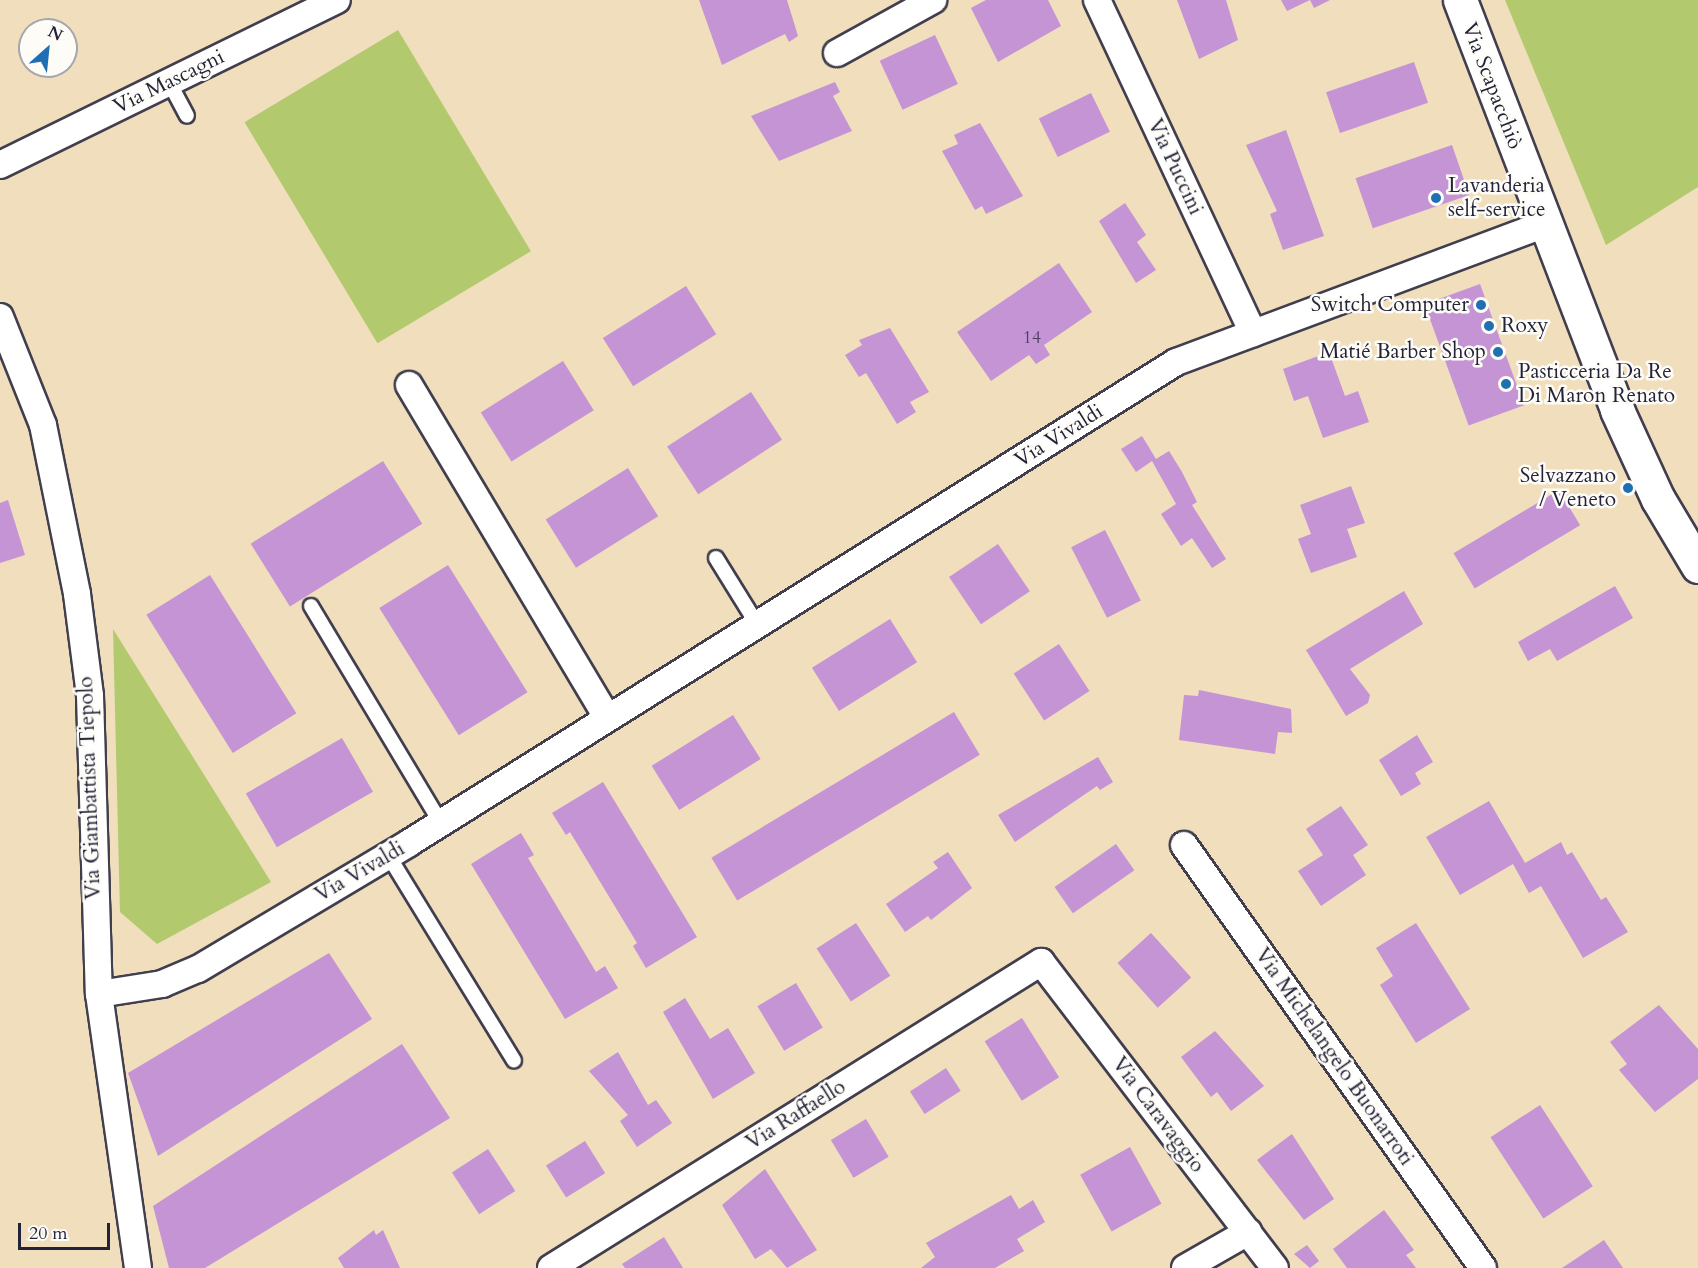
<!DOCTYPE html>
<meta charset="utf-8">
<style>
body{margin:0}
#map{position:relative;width:1698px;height:1268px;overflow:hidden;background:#f0debd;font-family:Cardo,serif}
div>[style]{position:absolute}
.green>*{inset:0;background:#b2c96e;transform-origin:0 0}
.building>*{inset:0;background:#c494d5;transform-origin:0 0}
.roads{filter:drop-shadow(2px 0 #413e4e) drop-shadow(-2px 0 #413e4e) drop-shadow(0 2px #413e4e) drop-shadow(0 -2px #413e4e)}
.service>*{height:14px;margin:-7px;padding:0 7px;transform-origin:7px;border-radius:7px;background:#fff}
.minor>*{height:26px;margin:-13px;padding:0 13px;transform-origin:13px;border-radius:13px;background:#fff}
.tertiary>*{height:33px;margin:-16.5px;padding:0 16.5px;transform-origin:16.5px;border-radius:16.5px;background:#fff}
.dots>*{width:16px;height:16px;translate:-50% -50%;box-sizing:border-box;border:3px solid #fdfcf7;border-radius:50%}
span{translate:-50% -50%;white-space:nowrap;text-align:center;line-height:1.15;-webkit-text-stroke:5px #fdfcf7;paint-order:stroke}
.number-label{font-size:18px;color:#4a3e62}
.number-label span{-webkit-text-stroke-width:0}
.street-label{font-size:21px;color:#22223b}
.poi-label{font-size:21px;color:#22223b}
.left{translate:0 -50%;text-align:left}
.right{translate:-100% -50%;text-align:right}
.north{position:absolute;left:18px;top:18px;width:60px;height:60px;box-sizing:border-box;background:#fdfcf7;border:2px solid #a5a5ac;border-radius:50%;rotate:27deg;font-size:16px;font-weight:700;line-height:24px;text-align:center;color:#22223b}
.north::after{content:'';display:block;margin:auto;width:21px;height:27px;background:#1f6fb2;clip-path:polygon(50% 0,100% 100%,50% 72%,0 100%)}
.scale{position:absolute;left:18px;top:1223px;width:92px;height:27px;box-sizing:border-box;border:3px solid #22223b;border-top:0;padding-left:8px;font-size:18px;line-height:21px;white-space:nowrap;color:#22223b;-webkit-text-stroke:4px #fdfcf7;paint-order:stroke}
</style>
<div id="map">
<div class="green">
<div style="clip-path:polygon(1505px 0,1698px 0,1698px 187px,1606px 245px)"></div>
<div style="left:398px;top:30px;width:258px;height:179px;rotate:59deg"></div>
<div style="clip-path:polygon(113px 629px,271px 882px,157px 944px,120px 912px)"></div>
</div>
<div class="building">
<div style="clip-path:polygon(699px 0,787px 0,798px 36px,789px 42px,785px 34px,722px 65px)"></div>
<div style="clip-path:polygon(986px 0,1048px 0,1061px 26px,998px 62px,971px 8px)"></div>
<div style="clip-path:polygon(1177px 0,1226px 0,1238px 40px,1199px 59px)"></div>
<div style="clip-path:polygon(1281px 0,1330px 0,1314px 8px,1310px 0,1287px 11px)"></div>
<div style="left:935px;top:35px;width:54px;height:61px;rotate:65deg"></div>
<div style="left:1414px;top:62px;width:43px;height:93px;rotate:71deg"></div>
<div style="clip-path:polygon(835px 82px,840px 92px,833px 96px,852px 131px,779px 161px,751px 116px)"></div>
<div style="left:1091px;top:93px;width:43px;height:58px;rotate:64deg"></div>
<div style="clip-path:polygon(980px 123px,1023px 196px,986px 214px,982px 206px,975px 210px,942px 151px,958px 144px,954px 135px)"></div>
<div style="clip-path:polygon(1286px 130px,1324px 236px,1283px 250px,1270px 214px,1277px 211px,1246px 145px)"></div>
<div style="left:1452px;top:145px;width:53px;height:102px;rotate:71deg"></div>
<div style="clip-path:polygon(1125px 203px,1146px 235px,1137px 242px,1156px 270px,1136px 283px,1099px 221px)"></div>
<div style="clip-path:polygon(1059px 263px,1092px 312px,1044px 345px,1050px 355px,1036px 364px,1029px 355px,991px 381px,957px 332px)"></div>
<div style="left:1480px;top:284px;width:129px;height:59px;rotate:70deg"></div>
<div style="left:686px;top:286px;width:57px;height:98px;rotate:58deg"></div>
<div style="clip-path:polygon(890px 328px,929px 392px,910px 402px,916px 412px,897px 424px,866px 373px,859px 377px,845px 355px,862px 345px,859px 340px)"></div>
<div style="clip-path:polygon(1329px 352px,1345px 396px,1358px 391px,1369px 422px,1323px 438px,1308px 396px,1294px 401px,1283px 369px)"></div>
<div style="left:563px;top:361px;width:58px;height:97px;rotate:58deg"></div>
<div style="left:751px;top:392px;width:57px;height:100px;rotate:57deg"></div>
<div style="clip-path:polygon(1142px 436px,1156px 459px,1169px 451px,1182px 472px,1197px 502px,1192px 505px,1226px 559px,1212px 568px,1192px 538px,1181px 546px,1161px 514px,1176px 504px,1152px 461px,1136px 472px,1121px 449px)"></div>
<div style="left:383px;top:461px;width:74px;height:156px;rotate:58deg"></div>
<div style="left:628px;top:468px;width:57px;height:97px;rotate:58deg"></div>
<div style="clip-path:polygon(1351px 486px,1365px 523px,1347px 529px,1357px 557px,1311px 573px,1298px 539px,1311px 534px,1300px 505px)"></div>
<div style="left:1559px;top:490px;width:41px;height:123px;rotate:59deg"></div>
<div style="clip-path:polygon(8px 500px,25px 555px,0 563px,0 503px)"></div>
<div style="left:1105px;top:530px;width:79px;height:38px;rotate:63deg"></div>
<div style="left:998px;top:544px;width:57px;height:59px;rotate:56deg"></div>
<div style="left:448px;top:565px;width:150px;height:81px;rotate:58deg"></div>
<div style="left:210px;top:575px;width:163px;height:75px;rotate:58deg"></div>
<div style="clip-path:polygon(1615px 586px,1633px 618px,1557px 661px,1550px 649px,1528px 661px,1518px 642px)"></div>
<div style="clip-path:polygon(1404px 591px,1423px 624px,1350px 669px,1370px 695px,1368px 703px,1346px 716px,1306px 650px)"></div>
<div style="left:890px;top:619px;width:51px;height:92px;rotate:58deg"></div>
<div style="left:1059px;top:644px;width:56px;height:54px;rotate:57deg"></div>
<div style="clip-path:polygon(1199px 690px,1291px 709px,1292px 733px,1278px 732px,1275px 754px,1179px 740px,1184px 695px,1198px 696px)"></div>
<div style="left:954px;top:712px;width:50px;height:283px;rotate:59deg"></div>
<div style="left:733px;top:715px;width:52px;height:96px;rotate:58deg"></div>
<div style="clip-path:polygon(1417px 735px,1433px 762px,1415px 773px,1421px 784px,1401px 796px,1379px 760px)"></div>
<div style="left:342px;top:738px;width:62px;height:111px;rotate:60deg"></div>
<div style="clip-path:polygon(1098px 757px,1113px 782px,1100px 790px,1097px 786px,1015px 842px,998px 815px)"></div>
<div style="clip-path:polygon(603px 782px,697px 937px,646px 968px,633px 946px,637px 943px,570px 832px,566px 835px,552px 813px)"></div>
<div style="clip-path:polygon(1489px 801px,1525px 863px,1561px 842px,1567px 855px,1572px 852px,1601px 900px,1606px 897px,1628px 932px,1583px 958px,1541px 886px,1529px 893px,1513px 864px,1460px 895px,1426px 837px)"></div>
<div style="clip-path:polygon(1341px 806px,1368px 845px,1353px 855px,1366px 875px,1321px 906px,1298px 871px,1323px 855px,1306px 829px)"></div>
<div style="clip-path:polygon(521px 833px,534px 855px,528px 858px,596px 972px,605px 966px,618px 988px,565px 1019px,471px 864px)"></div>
<div style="left:1116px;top:844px;width:32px;height:75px;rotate:55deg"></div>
<div style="clip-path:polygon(948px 852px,972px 888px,931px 920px,928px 916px,905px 932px,886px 904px,938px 868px,933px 862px)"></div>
<div style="left:856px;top:923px;width:63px;height:47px;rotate:57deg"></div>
<div style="clip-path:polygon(1416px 923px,1470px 1009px,1416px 1043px,1380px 985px,1393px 976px,1376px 948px)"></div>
<div style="left:1151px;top:933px;width:60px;height:45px;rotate:48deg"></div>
<div style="clip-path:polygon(329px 953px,372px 1019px,158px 1156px,128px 1073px)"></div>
<div style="left:796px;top:983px;width:52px;height:45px;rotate:59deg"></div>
<div style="clip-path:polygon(685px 998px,710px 1039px,728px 1028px,755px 1073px,713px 1099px,663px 1012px)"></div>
<div style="clip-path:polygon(1659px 1005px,1698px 1049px,1698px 1079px,1655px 1112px,1619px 1070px,1627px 1064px,1610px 1042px)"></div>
<div style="left:1022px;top:1018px;width:70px;height:44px;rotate:58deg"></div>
<div style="clip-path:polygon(1215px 1031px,1264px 1086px,1231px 1111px,1217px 1092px,1211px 1097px,1181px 1057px)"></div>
<div style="clip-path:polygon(402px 1044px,450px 1118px,205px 1268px,169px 1268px,153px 1206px)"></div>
<div style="clip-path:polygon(618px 1052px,648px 1105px,656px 1100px,672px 1123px,637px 1147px,620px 1121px,628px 1115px,589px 1071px)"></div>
<div style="left:946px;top:1068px;width:27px;height:43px;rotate:57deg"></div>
<div style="left:1540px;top:1105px;width:97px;height:59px;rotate:57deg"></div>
<div style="left:866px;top:1119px;width:44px;height:41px;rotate:59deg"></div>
<div style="clip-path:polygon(1292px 1134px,1334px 1199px,1304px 1220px,1257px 1160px)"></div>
<div style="left:585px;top:1141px;width:38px;height:46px;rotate:58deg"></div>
<div style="left:1130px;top:1147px;width:65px;height:57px;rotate:61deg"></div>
<div style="left:488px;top:1149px;width:50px;height:43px;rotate:57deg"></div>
<div style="clip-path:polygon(765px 1169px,817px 1250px,787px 1268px,771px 1249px,755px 1259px,722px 1205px)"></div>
<div style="clip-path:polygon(1011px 1195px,1019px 1209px,1033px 1200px,1045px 1222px,1017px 1239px,1024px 1251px,995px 1268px,921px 1268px,935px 1257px,926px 1243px)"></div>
<div style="clip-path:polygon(1384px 1210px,1414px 1250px,1406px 1255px,1416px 1268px,1347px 1268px,1333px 1249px)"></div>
<div style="clip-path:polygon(374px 1230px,376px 1235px,383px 1230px,400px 1268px,344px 1268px,338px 1258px)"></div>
<div style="clip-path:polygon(664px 1237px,683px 1268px,625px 1268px,622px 1264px)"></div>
<div style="clip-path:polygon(1604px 1240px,1623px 1268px,1562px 1268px)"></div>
<div style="clip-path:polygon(1307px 1245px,1319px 1261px,1310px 1268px,1294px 1254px)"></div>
</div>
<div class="roads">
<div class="service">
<div style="left:169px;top:82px;width:38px;rotate:62deg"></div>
<div style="left:716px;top:558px;width:78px;rotate:58.2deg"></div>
<div style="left:311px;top:606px;width:253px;rotate:59.1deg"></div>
<div style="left:388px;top:855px;width:241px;rotate:58.5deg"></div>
</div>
<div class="minor">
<div style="left:1097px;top:0;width:368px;rotate:64.9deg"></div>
<div style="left:837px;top:53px;width:110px;rotate:-28.9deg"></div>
<div style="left:0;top:165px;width:375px;rotate:-26.1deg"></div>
<div style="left:0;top:317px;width:116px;rotate:68.3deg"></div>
<div style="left:43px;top:425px;width:172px;rotate:78.6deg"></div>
<div style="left:77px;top:594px;width:103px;rotate:82.7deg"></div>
<div style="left:90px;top:696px;width:298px;rotate:88.3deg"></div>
<div style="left:99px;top:994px;width:277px;rotate:81.9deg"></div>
<div style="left:409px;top:385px;width:387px;rotate:59.2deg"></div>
<div style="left:1184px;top:845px;width:518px;rotate:54.75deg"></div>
<div style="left:99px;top:994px;width:64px;rotate:-9deg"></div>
<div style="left:162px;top:984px;width:39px;rotate:-23deg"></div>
<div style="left:198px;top:969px;width:246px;rotate:-30.8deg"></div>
<div style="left:409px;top:843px;width:905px;rotate:-32.09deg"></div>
<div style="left:1176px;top:362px;width:394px;rotate:-20.5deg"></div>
<div style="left:551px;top:1268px;width:578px;rotate:-31.98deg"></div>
<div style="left:1041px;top:962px;width:385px;rotate:52.6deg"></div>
<div style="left:1185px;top:1268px;width:73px;rotate:-29.7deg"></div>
</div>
<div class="tertiary">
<div style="left:1460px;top:0;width:439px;rotate:69deg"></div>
<div style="left:1617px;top:410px;width:98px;rotate:65.3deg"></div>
<div style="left:1658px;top:499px;width:78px;rotate:59.2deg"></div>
</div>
</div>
<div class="dots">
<div style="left:1436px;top:198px;background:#1f6fb2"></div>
<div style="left:1481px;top:305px;background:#1f6fb2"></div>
<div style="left:1489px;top:326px;background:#1f6fb2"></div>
<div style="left:1498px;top:352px;background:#1f6fb2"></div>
<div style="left:1506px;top:384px;background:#1f6fb2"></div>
<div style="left:1628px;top:488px;background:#1f6fb2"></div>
</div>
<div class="number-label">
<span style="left:1032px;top:338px">14</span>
</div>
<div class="street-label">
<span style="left:169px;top:82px;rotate:-26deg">Via Mascagni</span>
<span style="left:1492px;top:86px;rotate:69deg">Via Scapacchiò</span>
<span style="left:1175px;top:167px;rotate:65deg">Via Puccini</span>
<span style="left:1059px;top:436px;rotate:-32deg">Via Vivaldi</span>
<span style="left:90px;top:788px;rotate:-92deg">Via Giambattista Tiepolo</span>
<span style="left:360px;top:872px;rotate:-30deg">Via Vivaldi</span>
<span style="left:1334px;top:1057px;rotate:55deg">Via Michelangelo Buonarroti</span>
<span style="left:796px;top:1115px;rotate:-32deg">Via Raffaello</span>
<span style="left:1158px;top:1115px;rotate:53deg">Via Caravaggio</span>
</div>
<div class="poi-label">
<span class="left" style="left:1448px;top:198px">Lavanderia<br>self-service</span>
<span class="right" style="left:1469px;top:305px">Switch Computer</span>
<span class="left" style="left:1501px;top:326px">Roxy</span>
<span class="right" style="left:1486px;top:352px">Matié Barber Shop</span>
<span class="left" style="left:1518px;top:384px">Pasticceria Da Re<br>Di Maron Renato</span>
<span class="right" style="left:1616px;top:488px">Selvazzano<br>/ Veneto</span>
</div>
<div class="north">N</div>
<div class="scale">20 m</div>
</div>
